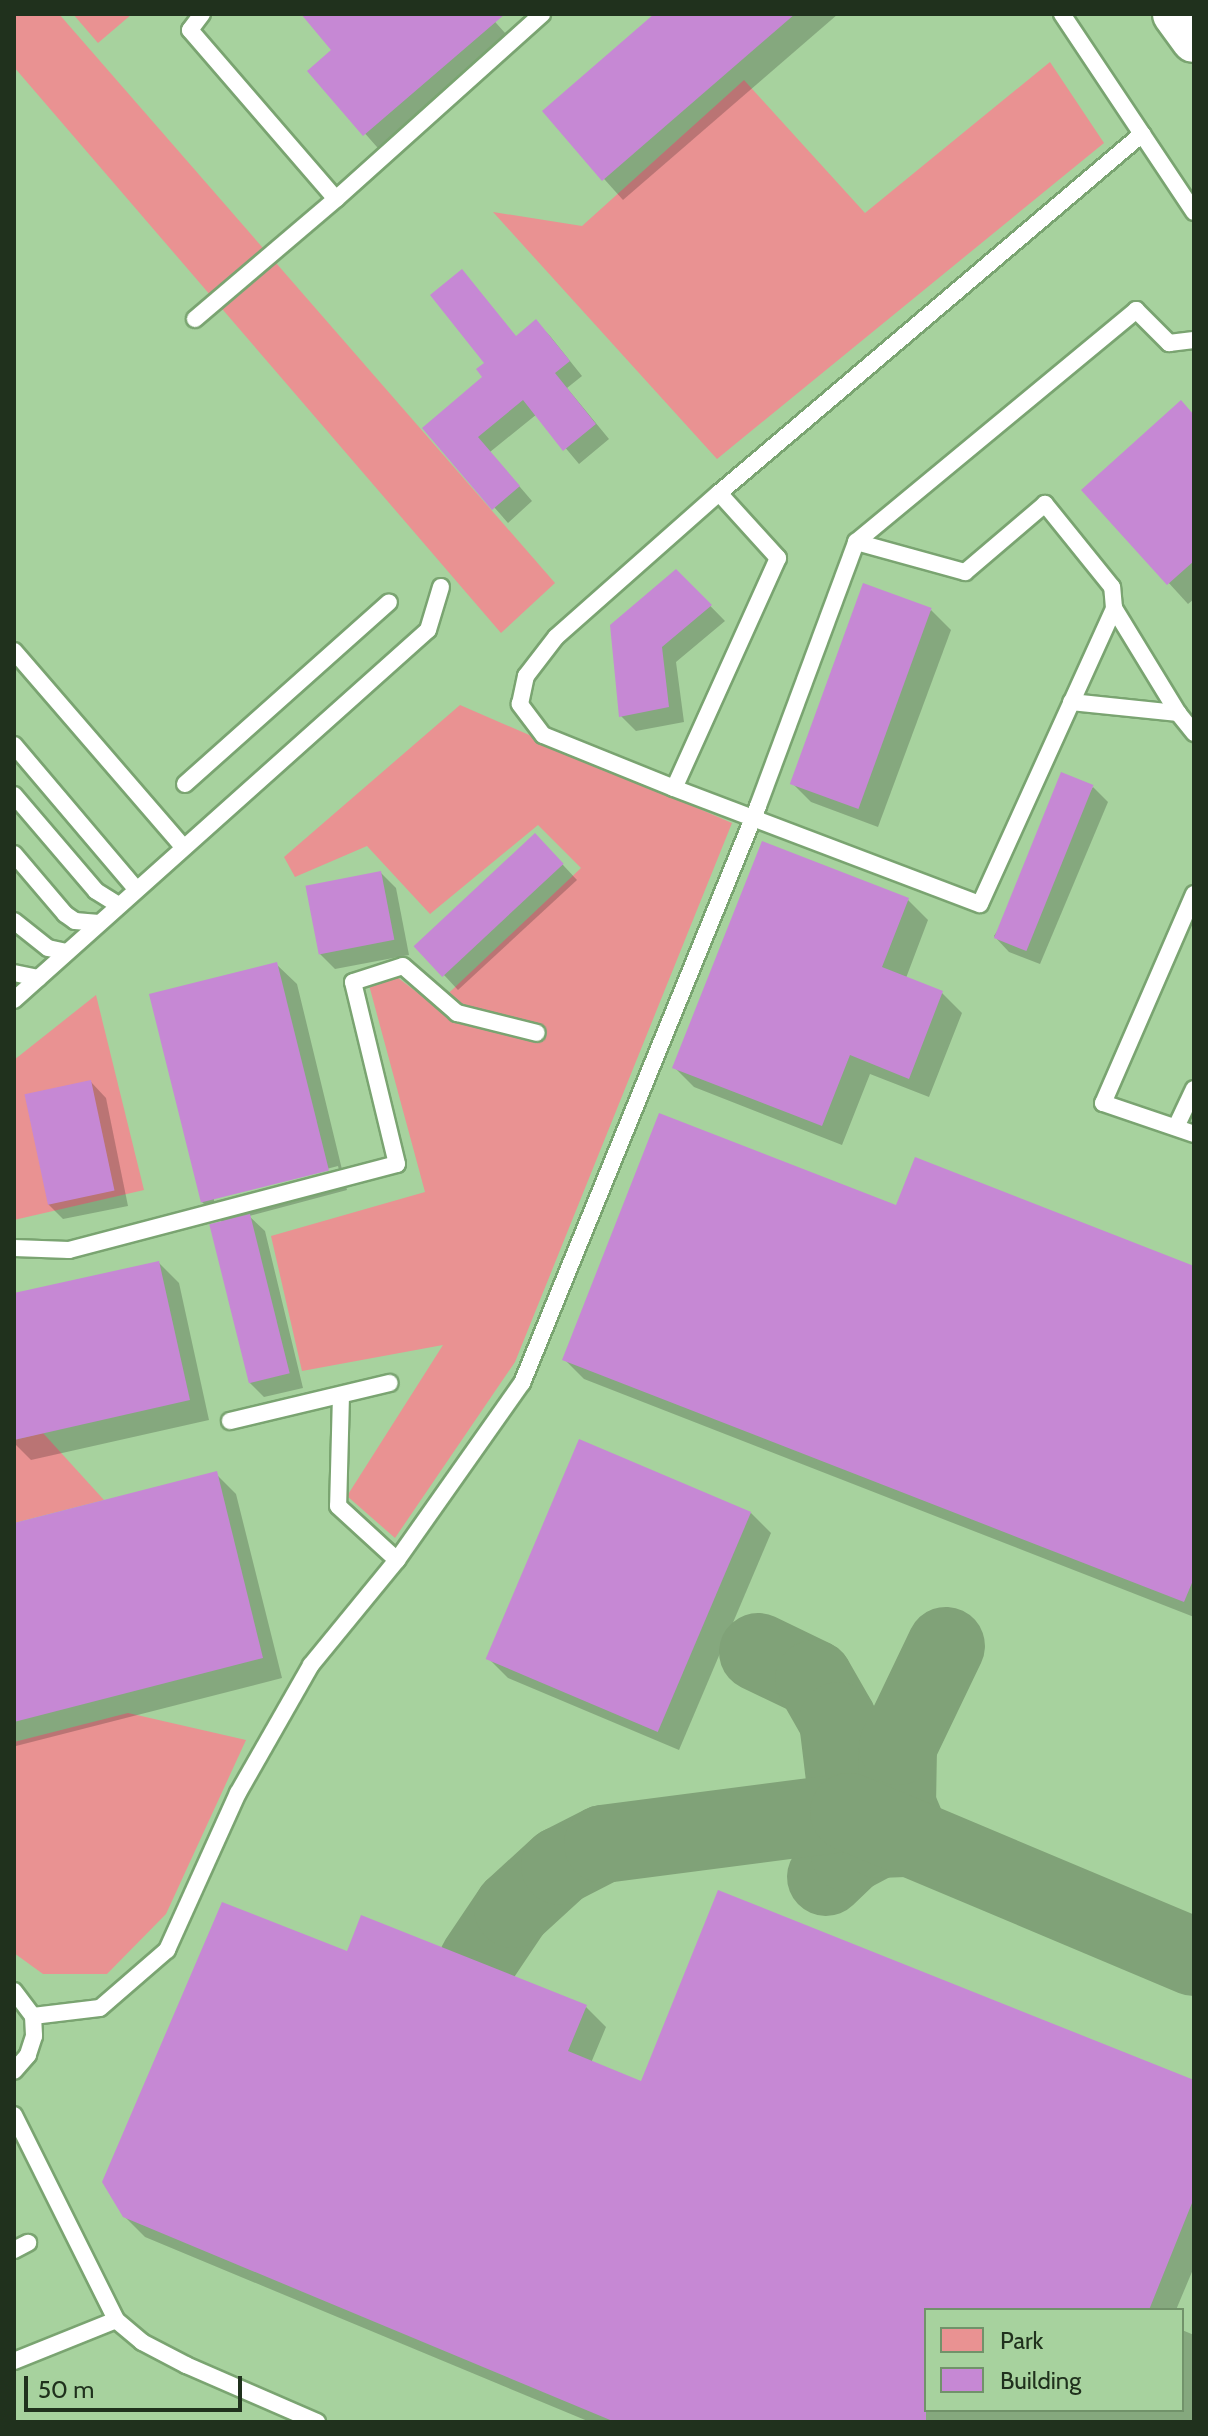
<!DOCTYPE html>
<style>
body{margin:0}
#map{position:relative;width:1208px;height:2436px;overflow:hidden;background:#a7d29e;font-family:Cabin,sans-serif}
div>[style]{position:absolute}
.green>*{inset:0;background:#e99292}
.shadow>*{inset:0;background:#0003}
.taxiway>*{height:78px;margin:-39px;padding:0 39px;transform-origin:39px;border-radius:39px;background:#80a278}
.building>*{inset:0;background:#c688d4;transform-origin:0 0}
.roads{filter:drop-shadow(2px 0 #7aa471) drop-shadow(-2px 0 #7aa471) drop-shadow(0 2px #7aa471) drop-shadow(0 -2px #7aa471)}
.lane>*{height:16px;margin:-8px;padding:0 8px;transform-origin:8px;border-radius:8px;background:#fff}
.highway>*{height:44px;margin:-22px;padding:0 22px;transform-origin:22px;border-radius:22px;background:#fff}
span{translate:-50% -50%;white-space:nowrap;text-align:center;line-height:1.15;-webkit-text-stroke:8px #a7d29e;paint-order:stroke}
.frame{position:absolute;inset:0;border:16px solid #20311d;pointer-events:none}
.legend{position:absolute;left:924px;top:2308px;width:260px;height:104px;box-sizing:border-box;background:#a7d29e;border:2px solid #71926a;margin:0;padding:10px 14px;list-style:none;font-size:24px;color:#20311d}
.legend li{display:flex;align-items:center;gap:16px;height:40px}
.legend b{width:40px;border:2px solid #71926a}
.scale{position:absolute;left:24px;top:2376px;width:218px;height:36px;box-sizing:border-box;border:4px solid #20311d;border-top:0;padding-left:10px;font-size:24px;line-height:28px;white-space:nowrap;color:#20311d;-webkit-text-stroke:6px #a7d29e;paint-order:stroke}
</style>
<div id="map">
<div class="green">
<div style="clip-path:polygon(14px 14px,59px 14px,555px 583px,501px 633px,14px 67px)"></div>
<div style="clip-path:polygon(73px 14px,132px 14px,98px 43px)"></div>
<div style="clip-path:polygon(1050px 62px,1104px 143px,717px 459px,493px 212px,582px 226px,744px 80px,865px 213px)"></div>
<div style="clip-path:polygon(460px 705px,732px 823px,515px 1362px,395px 1538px,347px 1496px,443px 1345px,302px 1371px,271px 1236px,425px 1192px,369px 985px,397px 977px,435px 1006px,581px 868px,538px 825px,430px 914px,367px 846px,295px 877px,284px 857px)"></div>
<div style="clip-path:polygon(96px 995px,144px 1190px,14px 1220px,14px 1060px)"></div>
<div style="clip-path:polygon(43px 1433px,104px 1500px,14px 1523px,14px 1440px)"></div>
<div style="clip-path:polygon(128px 1713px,246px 1740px,166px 1914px,107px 1974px,43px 1974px,14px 1953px,14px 1742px)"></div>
</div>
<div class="shadow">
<div style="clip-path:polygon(303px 14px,488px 14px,514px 43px,384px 155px,310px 71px,334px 50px)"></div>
<div style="clip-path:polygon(657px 14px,838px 14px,623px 200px,544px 112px)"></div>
<div style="clip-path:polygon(462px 272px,517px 338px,536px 322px,550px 336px,582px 376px,567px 388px,609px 439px,579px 464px,537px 414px,490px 452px,532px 501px,508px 523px,425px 428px,485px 377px,486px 363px)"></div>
<div style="clip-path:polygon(1194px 416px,1194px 599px,1188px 604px,1084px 490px)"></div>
<div style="clip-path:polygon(676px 571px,725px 621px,676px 662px,684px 722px,636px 731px,621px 716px)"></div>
<div style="clip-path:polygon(931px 610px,951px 630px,878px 827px,811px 802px,791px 782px)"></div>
<div style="clip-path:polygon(1093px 787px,1108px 802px,1040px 964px,1009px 952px,994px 936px)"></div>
<div style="clip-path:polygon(763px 843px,908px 900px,928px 920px,906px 978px,942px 993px,962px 1013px,929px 1097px,870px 1074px,842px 1145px,694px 1087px,674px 1067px)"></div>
<div style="clip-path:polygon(550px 851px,577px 880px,458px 990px,416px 945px)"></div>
<div style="clip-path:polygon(381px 873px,396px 888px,409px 955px,335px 969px,320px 954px)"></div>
<div style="clip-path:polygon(evenodd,276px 964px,297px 984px,347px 1190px,249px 1216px,265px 1231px,303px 1388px,264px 1397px,249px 1382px,223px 1223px,202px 1202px,151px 995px,276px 964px,338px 1166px,339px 1170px,214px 1202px,214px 1198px,338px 1166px)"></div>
<div style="clip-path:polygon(91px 1082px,106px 1098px,128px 1206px,63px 1219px,48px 1204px)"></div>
<div style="clip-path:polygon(159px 1263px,179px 1283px,209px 1420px,31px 1460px,14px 1443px,14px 1295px)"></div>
<div style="clip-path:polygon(1194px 1268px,1194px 1617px,584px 1379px,564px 1359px)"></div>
<div style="clip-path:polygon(216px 1474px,236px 1494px,282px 1678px,16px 1746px,14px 1525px)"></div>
<div style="clip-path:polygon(751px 1513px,771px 1533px,679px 1750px,508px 1678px,488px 1658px)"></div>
<div style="clip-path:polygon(348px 1954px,586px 2007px,606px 2027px,591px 2063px,642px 2083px,1194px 2082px,1194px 2267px,1176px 2310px,926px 2310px,926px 2410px,1182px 2410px,1182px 2330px,1194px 2335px,1194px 2422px,590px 2422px,145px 2237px,124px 2216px)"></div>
</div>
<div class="taxiway">
<div style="left:758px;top:1652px;width:62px;rotate:25.7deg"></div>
<div style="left:814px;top:1679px;width:48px;rotate:60.3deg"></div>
<div style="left:838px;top:1721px;width:92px;rotate:83.1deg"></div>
<div style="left:911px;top:1838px;width:36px;rotate:-113deg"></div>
<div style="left:897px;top:1805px;width:59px;rotate:-89deg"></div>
<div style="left:898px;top:1746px;width:111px;rotate:-64.4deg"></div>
<div style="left:826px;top:1877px;width:33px;rotate:-44deg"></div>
<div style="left:850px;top:1854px;width:32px;rotate:-28deg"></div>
<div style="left:878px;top:1839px;width:33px;rotate:-2deg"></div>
<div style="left:478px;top:1961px;width:63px;rotate:-56.1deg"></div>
<div style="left:513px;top:1909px;width:64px;rotate:-42.5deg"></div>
<div style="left:560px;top:1866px;width:48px;rotate:-27.1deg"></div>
<div style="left:603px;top:1844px;width:248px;rotate:-7.4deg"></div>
<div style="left:849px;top:1812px;width:374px;rotate:22.8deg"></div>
</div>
<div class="building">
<div style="clip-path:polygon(301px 14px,505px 14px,363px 136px,307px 71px,331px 50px)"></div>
<div style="clip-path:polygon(654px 14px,795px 14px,602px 181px,542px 111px)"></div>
<div style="clip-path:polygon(462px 269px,516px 336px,536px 319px,570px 361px,555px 373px,596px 424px,563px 451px,523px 400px,478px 437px,520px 486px,492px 510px,422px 428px,482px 377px,476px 369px,484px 363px,430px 295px)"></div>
<div style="clip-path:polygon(1181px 400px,1194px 415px,1194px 561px,1167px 585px,1081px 490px)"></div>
<div style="clip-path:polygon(676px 569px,712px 605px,662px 647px,669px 707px,619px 717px,610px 625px)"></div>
<div style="left:863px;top:583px;width:73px;height:214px;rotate:20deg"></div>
<div style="left:1061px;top:772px;width:35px;height:179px;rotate:22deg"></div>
<div style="left:535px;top:833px;width:42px;height:166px;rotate:47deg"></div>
<div style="clip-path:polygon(762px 841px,909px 898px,882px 967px,943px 991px,909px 1079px,850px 1055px,822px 1126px,672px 1068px)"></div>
<div style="left:381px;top:871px;width:70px;height:77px;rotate:79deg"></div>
<div style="left:277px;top:962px;width:215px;height:132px;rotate:76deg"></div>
<div style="left:91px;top:1080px;width:113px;height:68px;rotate:78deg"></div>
<div style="clip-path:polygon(659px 1113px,896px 1205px,915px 1157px,1194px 1266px,1194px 1578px,1184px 1602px,562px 1360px)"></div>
<div style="left:250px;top:1214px;width:164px;height:42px;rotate:76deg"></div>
<div style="clip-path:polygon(159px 1261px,190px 1400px,14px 1440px,14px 1293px)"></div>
<div style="left:579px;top:1439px;width:187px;height:239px;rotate:23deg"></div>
<div style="clip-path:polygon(217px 1471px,263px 1658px,14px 1722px,14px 1523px)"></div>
<div style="clip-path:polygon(718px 1890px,1194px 2080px,1194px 2198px,1149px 2310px,926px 2310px,926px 2422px,615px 2422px,123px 2217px,102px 2182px,222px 1902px,347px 1951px,361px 1915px,587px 2005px,568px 2051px,641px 2081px)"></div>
</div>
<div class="roads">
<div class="lane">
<div style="left:202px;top:14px;width:20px;rotate:127deg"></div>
<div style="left:190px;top:30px;width:223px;rotate:49.2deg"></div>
<div style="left:336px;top:199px;width:277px;rotate:-41.9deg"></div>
<div style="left:1062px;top:14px;width:238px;rotate:56.3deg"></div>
<div style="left:195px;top:319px;width:185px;rotate:-40.4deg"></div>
<div style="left:719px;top:493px;width:88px;rotate:47.8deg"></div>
<div style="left:778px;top:558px;width:252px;rotate:114.3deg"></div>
<div style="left:674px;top:788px;width:327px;rotate:20.8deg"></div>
<div style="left:980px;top:904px;width:325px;rotate:-65.6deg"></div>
<div style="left:1114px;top:608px;width:21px;rotate:-95deg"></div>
<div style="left:1112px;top:587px;width:107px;rotate:-128.9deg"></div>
<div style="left:1045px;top:504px;width:105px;rotate:139.6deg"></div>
<div style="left:965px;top:572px;width:113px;rotate:-164.6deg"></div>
<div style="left:14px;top:651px;width:259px;rotate:49.2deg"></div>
<div style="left:1071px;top:702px;width:108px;rotate:5.9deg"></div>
<div style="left:1178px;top:713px;width:123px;rotate:-121.4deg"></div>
<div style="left:1178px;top:713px;width:26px;rotate:51deg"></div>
<div style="left:14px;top:745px;width:189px;rotate:49.7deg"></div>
<div style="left:185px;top:784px;width:273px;rotate:-41.7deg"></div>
<div style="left:674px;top:788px;width:141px;rotate:-158deg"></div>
<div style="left:543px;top:735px;width:39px;rotate:-127deg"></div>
<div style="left:520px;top:704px;width:29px;rotate:-78deg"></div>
<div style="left:526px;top:676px;width:49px;rotate:-52.4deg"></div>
<div style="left:556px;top:637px;width:217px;rotate:-41.5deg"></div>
<div style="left:719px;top:493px;width:555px;rotate:-40.32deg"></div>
<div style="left:14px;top:795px;width:126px;rotate:49.5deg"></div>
<div style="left:96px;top:891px;width:26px;rotate:32deg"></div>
<div style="left:14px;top:854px;width:79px;rotate:49.6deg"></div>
<div style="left:65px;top:914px;width:12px;rotate:35deg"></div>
<div style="left:75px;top:921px;width:24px;rotate:5deg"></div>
<div style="left:1194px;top:894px;width:228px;rotate:113.5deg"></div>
<div style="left:1103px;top:1103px;width:96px;rotate:18.8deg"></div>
<div style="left:14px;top:921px;width:43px;rotate:38.5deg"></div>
<div style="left:48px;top:948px;width:19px;rotate:12deg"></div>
<div style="left:14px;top:973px;width:25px;rotate:12deg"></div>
<div style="left:14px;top:1000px;width:555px;rotate:-41.79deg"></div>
<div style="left:428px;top:630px;width:45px;rotate:-73.2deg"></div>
<div style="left:1176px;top:1127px;width:42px;rotate:-64.7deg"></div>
<div style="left:14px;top:1248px;width:55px;rotate:2.1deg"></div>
<div style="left:69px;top:1250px;width:339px;rotate:-14.7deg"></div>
<div style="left:397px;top:1164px;width:187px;rotate:-103.6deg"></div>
<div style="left:353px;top:982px;width:52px;rotate:-17.7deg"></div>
<div style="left:403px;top:966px;width:72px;rotate:41deg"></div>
<div style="left:457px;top:1013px;width:82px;rotate:14deg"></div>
<div style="left:341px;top:1395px;width:111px;rotate:91.5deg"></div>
<div style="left:338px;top:1506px;width:80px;rotate:42.5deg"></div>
<div style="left:230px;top:1421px;width:164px;rotate:-13.4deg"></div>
<div style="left:14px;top:1991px;width:31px;rotate:53deg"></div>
<div style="left:33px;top:2016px;width:20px;rotate:87deg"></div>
<div style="left:34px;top:2036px;width:20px;rotate:108deg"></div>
<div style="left:28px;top:2055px;width:21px;rotate:131deg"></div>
<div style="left:33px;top:2016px;width:67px;rotate:-6.8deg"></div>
<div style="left:100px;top:2008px;width:89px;rotate:-40.9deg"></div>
<div style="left:167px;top:1950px;width:172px;rotate:-65.7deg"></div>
<div style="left:238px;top:1793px;width:147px;rotate:-60.3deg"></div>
<div style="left:311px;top:1665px;width:136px;rotate:-50.7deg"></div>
<div style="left:397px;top:1560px;width:217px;rotate:-54.8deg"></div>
<div style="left:522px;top:1383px;width:623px;rotate:-67.75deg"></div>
<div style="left:758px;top:806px;width:282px;rotate:-69.6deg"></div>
<div style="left:856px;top:542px;width:364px;rotate:-39.6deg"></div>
<div style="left:1136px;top:310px;width:47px;rotate:45deg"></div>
<div style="left:1169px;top:343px;width:25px;rotate:-7deg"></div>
<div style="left:14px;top:2115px;width:229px;rotate:63.5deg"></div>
<div style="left:116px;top:2320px;width:34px;rotate:40deg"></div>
<div style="left:142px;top:2342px;width:50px;rotate:27.6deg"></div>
<div style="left:186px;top:2365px;width:143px;rotate:23.5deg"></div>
<div style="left:14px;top:2250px;width:16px;rotate:-27deg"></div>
<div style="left:14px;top:2361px;width:110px;rotate:-21.9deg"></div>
</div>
<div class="highway">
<div style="left:1175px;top:14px;width:32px;rotate:54deg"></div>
</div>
</div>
<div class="frame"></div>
<ul class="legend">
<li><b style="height:22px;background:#e99292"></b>Park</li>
<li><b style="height:22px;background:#c688d4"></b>Building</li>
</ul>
<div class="scale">50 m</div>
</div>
